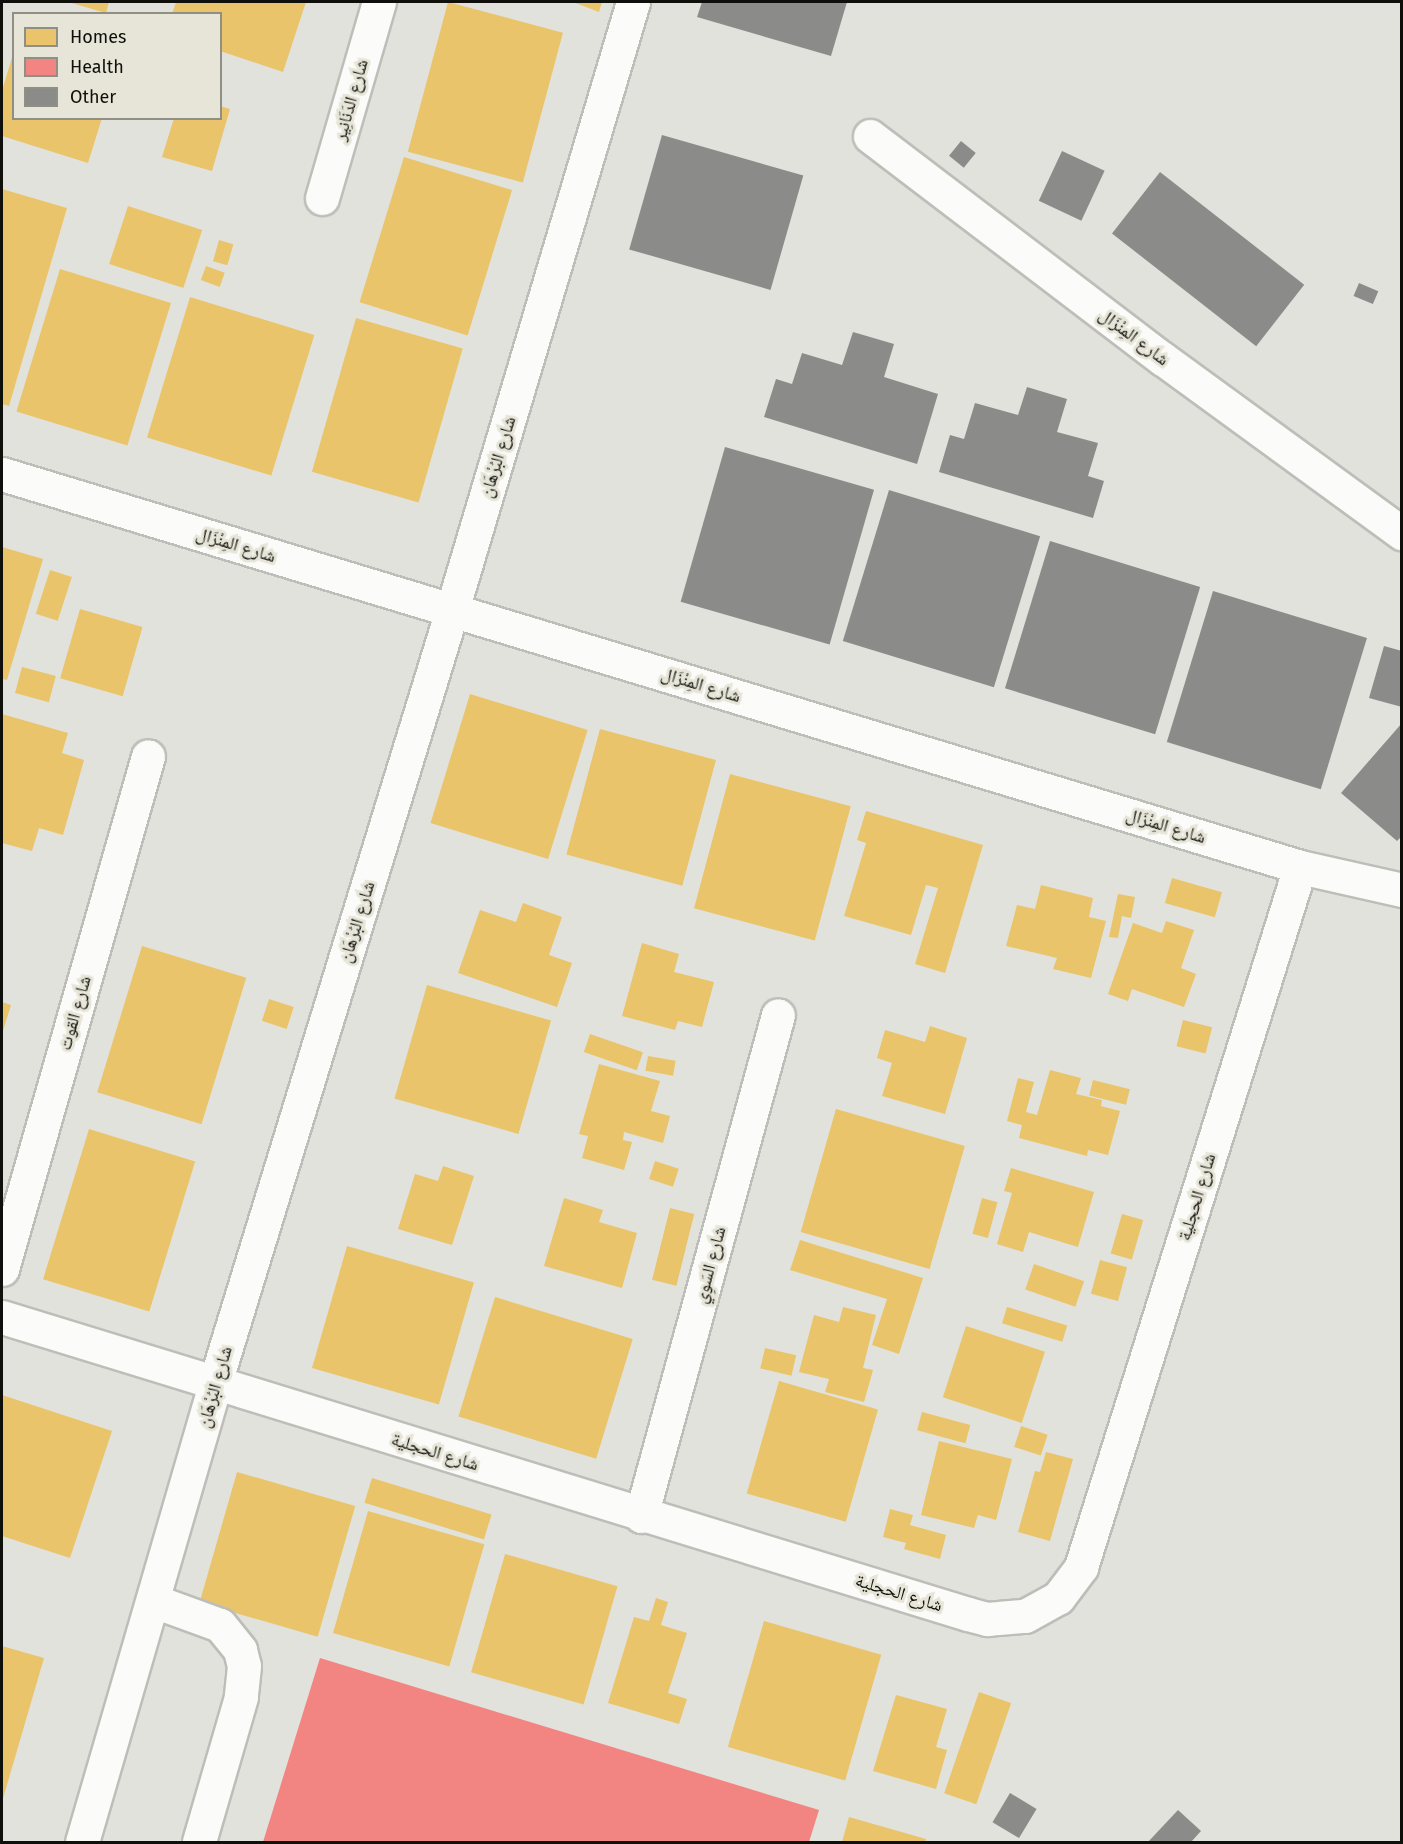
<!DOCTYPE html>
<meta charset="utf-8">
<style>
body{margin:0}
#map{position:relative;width:1403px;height:1844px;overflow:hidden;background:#e2e2dc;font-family:"Fira Sans","Noto Naskh Arabic",sans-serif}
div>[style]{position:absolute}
.homes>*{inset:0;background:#e9c46a;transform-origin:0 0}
.health>*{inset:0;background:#f28482}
.building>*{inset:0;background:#8b8b8a;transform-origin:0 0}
.roads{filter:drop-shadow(2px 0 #bebeb9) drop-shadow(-2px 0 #bebeb9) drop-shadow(0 2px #bebeb9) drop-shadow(0 -2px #bebeb9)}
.minor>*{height:33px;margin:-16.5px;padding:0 16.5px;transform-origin:16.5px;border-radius:16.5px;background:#fbfbfa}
span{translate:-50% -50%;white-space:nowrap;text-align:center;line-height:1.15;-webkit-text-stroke:6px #e6e5d8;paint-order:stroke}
.street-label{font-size:18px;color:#0f0f0b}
.frame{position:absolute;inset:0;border:3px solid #0f0f0b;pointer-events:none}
.legend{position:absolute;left:12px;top:12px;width:210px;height:108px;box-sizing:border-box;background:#e6e5d8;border:2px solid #908f86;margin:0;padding:8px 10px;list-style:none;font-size:18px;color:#0f0f0b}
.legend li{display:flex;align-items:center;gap:12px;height:30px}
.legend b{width:30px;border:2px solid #908f86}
</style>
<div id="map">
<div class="homes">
<div style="clip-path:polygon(68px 2px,109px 2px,106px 13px)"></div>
<div style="clip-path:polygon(176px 2px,306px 2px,283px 72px,220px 51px,220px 14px,172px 14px)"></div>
<div style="left:448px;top:2px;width:119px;height:155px;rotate:15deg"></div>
<div style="clip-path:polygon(573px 2px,602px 2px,599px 12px)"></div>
<div style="clip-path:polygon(13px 54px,14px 118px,102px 118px,88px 163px,2px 136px,2px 91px)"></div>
<div style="clip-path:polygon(220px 106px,230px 109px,212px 171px,162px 157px,174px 118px,220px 118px)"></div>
<div style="left:404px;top:157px;width:113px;height:152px;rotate:17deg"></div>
<div style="clip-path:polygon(2px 189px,67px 208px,9px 406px,2px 404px)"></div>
<div style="left:128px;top:206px;width:78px;height:61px;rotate:18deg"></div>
<div style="left:219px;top:240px;width:15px;height:22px;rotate:16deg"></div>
<div style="left:206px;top:266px;width:20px;height:15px;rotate:20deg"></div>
<div style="left:60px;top:269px;width:116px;height:149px;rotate:17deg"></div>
<div style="left:190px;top:297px;width:130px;height:147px;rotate:17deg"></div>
<div style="left:356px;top:318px;width:111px;height:160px;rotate:16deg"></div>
<div style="clip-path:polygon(2px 547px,43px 559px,7px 680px,2px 679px)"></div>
<div style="left:50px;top:570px;width:23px;height:46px;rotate:18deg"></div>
<div style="left:80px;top:609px;width:65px;height:72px;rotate:16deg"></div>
<div style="left:22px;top:667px;width:35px;height:27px;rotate:15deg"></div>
<div style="left:470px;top:694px;width:123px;height:135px;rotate:17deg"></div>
<div style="clip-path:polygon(2px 714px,68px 733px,62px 753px,84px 760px,63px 835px,39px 828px,32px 851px,2px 843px)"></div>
<div style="left:600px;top:729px;width:120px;height:130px;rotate:15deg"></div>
<div style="left:730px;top:774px;width:125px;height:139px;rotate:15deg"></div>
<div style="clip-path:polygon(866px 811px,983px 845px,945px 973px,915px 964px,938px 888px,926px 885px,911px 935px,844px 916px,866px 843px,857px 840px)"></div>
<div style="left:1172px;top:878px;width:52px;height:26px;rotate:16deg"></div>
<div style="clip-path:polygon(1041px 885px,1093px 898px,1089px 917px,1106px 921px,1091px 978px,1053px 969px,1057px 958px,1006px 946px,1017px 905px,1035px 909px)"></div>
<div style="clip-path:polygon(1118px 894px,1135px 897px,1131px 918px,1122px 916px,1118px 938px,1109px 937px)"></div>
<div style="clip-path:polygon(523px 903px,562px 917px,549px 955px,572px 963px,557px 1007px,458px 973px,480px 910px,516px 922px)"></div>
<div style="clip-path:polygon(1166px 921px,1194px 930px,1181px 968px,1196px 974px,1184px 1007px,1132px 989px,1128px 1001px,1108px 994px,1133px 923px,1162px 933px)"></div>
<div style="clip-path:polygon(642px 943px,679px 954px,674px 972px,714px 982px,702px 1027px,678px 1021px,675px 1030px,622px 1016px)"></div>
<div style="left:142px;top:946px;width:109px;height:153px;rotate:17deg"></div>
<div style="left:427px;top:985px;width:129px;height:118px;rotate:16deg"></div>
<div style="left:269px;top:999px;width:26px;height:23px;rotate:18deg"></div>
<div style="clip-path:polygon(2px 1002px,11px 1005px,2px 1034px)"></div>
<div style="left:1183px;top:1020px;width:30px;height:27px;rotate:14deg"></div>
<div style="clip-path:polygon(930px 1026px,967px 1038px,945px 1114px,882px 1096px,892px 1063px,877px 1058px,885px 1030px,925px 1042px)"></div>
<div style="left:590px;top:1034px;width:56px;height:19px;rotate:19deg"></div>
<div style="left:648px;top:1056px;width:28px;height:15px;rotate:10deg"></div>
<div style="clip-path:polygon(599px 1064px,660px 1081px,651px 1111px,670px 1116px,663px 1143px,624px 1132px,623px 1140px,632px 1142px,624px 1170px,582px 1158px,588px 1136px,579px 1134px)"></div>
<div style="clip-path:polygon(1050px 1070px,1081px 1078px,1076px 1094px,1102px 1100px,1101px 1106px,1120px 1111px,1108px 1155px,1088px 1150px,1087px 1156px,1019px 1138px,1022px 1125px,1007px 1121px,1018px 1078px,1034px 1082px,1026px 1112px,1037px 1115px)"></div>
<div style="left:1093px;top:1080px;width:38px;height:16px;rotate:14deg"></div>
<div style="left:836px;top:1109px;width:134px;height:128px;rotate:16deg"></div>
<div style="left:89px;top:1129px;width:111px;height:157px;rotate:17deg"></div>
<div style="left:655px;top:1161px;width:25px;height:19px;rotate:18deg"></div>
<div style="clip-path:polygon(443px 1166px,474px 1176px,452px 1245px,398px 1229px,415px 1174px,438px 1181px)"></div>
<div style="clip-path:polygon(1011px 1168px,1094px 1192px,1078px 1247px,1029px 1232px,1023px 1252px,997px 1244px,1012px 1193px,1004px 1191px)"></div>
<div style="clip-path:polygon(564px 1198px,603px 1210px,599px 1222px,637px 1233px,622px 1288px,544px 1266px)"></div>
<div style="left:982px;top:1198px;width:16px;height:37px;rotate:15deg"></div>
<div style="left:670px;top:1208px;width:25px;height:74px;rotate:14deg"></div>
<div style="left:1122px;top:1214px;width:22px;height:41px;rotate:16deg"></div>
<div style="clip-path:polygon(800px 1240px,923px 1278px,899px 1354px,872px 1345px,887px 1299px,790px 1270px)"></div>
<div style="left:347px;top:1246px;width:132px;height:127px;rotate:16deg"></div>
<div style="left:1100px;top:1260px;width:28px;height:35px;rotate:15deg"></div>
<div style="left:1034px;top:1264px;width:53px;height:27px;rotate:19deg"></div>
<div style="left:495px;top:1297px;width:144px;height:125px;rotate:17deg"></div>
<div style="clip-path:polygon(843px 1307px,876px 1315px,863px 1368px,873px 1370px,864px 1402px,825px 1392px,829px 1379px,799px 1372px,814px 1315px,839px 1322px)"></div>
<div style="left:1007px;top:1307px;width:63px;height:17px;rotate:17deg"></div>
<div style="left:966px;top:1326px;width:83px;height:75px;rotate:18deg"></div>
<div style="left:765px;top:1348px;width:32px;height:21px;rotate:13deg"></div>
<div style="left:779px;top:1381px;width:103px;height:117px;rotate:16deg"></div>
<div style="clip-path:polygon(2px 1395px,112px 1431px,70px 1558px,2px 1536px)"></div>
<div style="left:922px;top:1412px;width:50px;height:19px;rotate:15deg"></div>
<div style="left:1021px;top:1426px;width:28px;height:22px;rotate:18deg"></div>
<div style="clip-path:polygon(939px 1441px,1012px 1459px,996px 1520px,978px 1515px,974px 1528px,921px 1515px)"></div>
<div style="clip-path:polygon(1046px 1452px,1073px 1459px,1050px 1541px,1018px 1532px,1035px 1471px,1040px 1472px)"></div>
<div style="left:237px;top:1472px;width:123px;height:136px;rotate:16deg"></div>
<div style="left:372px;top:1478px;width:125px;height:26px;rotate:17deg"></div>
<div style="clip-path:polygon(890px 1509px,913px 1515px,910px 1525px,946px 1535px,940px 1559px,904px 1549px,906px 1543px,883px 1537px)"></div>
<div style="left:368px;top:1511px;width:121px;height:127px;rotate:16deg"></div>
<div style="left:505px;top:1554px;width:117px;height:123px;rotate:16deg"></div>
<div style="clip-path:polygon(656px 1598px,668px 1602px,661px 1625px,687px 1633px,668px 1693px,687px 1699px,679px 1724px,608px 1703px,634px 1617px,649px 1621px)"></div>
<div style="left:764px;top:1621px;width:122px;height:131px;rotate:16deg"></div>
<div style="clip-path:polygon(2px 1646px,44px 1658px,2px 1802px)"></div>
<div style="left:979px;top:1692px;width:34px;height:107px;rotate:19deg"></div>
<div style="clip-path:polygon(896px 1695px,947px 1709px,936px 1747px,947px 1750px,936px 1789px,873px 1771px)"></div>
<div style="clip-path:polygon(849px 1817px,926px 1839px,925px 1842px,842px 1842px)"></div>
</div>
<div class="health">
<div style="clip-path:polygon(320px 1658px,819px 1810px,809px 1842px,263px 1842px)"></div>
</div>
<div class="building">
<div style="clip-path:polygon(702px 2px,847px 2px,831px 56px,697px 17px)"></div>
<div style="left:662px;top:135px;width:147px;height:119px;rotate:16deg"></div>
<div style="left:961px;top:141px;width:19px;height:19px;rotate:39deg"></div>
<div style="left:1062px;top:151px;width:47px;height:55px;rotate:25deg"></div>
<div style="left:1160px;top:172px;width:183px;height:78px;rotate:38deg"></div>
<div style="left:1359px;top:283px;width:21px;height:14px;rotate:23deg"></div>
<div style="clip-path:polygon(853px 332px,894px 344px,884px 377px,938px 394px,917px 464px,764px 417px,776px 379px,792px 384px,802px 353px,842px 365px)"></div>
<div style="clip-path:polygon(1027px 387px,1067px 399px,1057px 432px,1098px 443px,1088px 476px,1104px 481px,1093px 518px,939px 472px,950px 435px,964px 439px,975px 403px,1018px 415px)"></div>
<div style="left:725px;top:447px;width:155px;height:161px;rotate:16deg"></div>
<div style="left:889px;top:490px;width:158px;height:158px;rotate:17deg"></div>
<div style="left:1050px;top:541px;width:157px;height:154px;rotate:17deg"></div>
<div style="left:1213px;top:591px;width:161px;height:158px;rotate:17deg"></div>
<div style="clip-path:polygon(1384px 646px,1402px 651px,1402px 707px,1369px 698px)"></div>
<div style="clip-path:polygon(1402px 723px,1402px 836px,1397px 841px,1341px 793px)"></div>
<div style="left:1010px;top:1793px;width:31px;height:34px;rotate:31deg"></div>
<div style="clip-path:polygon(1178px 1810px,1201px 1831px,1191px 1842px,1148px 1842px)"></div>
</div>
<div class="roads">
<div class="minor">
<div style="left:870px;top:136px;width:368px;rotate:37.3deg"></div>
<div style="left:1163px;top:359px;width:296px;rotate:36.1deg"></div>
<div style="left:322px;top:198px;width:204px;rotate:-73.8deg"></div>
<div style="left:2px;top:474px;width:1356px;rotate:16.84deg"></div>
<div style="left:1300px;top:867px;width:105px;rotate:12.7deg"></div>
<div style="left:2px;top:1269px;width:533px;rotate:-74.11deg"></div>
<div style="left:2px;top:1317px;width:1011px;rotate:17.09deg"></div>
<div style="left:968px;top:1614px;width:20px;rotate:15deg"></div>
<div style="left:987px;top:1619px;width:38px;rotate:-5deg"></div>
<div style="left:1025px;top:1616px;width:38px;rotate:-29deg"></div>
<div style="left:1058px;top:1598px;width:39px;rotate:-53deg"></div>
<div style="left:1081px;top:1567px;width:733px;rotate:-72.63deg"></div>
<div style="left:641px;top:1516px;width:519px;rotate:-74.71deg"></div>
<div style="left:154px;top:1601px;width:70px;rotate:20deg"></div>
<div style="left:220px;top:1625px;width:32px;rotate:51deg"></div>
<div style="left:240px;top:1650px;width:16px;rotate:76deg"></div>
<div style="left:244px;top:1666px;width:31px;rotate:96deg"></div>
<div style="left:241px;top:1697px;width:151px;rotate:106.2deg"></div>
<div style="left:82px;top:1842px;width:478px;rotate:-73.8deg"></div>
<div style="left:215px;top:1383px;width:809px;rotate:-72.95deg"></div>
<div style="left:452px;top:610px;width:634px;rotate:-73.42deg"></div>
</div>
</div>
<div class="street-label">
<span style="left:351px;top:100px;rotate:-74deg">شارع الدَنَانِير</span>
<span style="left:1134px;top:337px;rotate:37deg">شارع المِنْزَال</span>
<span style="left:498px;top:457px;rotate:-73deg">شارع البُرْهَان</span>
<span style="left:236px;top:545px;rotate:17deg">شارع المِنْزَال</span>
<span style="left:701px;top:685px;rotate:17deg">شارع المِنْزَال</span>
<span style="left:1166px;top:826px;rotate:17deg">شارع المِنْزَال</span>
<span style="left:357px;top:922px;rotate:-73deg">شارع البُرْهَان</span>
<span style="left:75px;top:1013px;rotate:-74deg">شارع القوت</span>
<span style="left:1197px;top:1197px;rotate:-73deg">شارع الحجلية</span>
<span style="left:710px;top:1265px;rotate:-75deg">شارع السَوِي</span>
<span style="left:215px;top:1387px;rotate:-74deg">شارع البُرْهَان</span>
<span style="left:435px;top:1452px;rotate:17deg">شارع الحجلية</span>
<span style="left:899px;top:1593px;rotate:17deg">شارع الحجلية</span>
</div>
<div class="frame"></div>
<ul class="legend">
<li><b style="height:16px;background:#e9c46a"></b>Homes</li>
<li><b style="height:16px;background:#f28482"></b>Health</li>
<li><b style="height:16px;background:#8b8b8a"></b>Other</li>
</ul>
</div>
